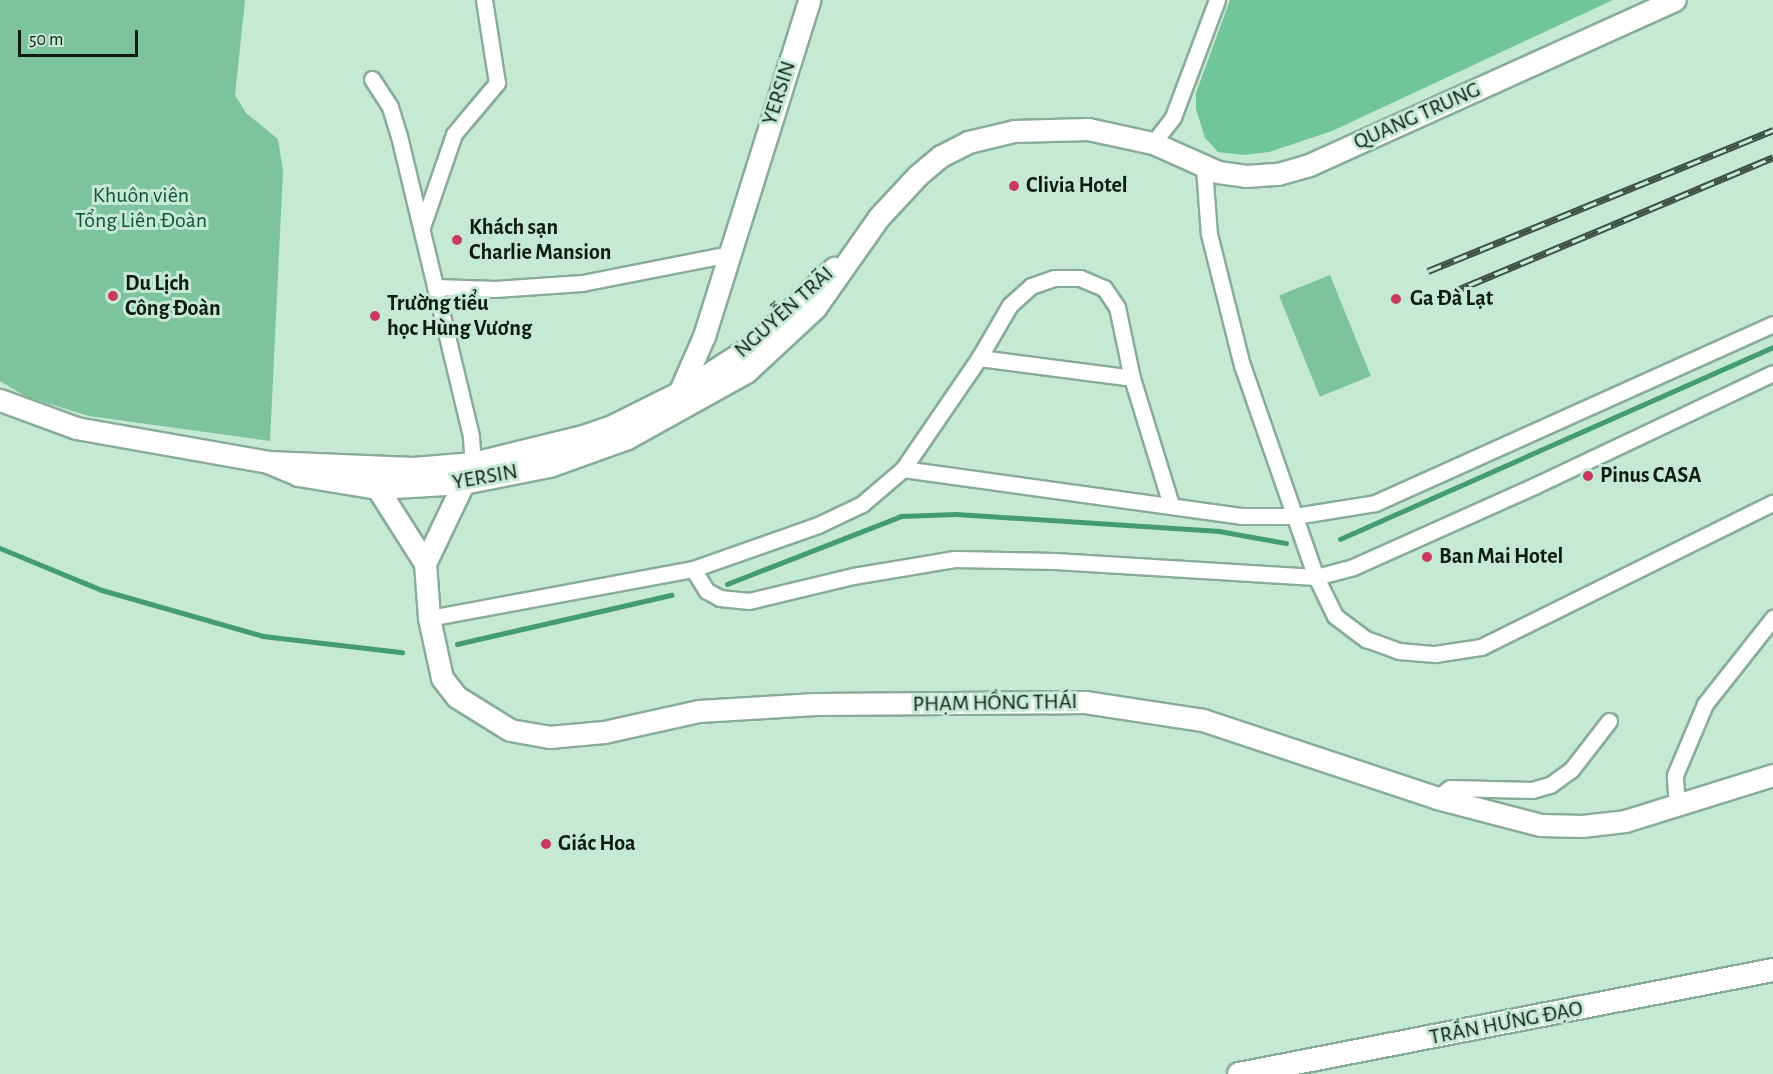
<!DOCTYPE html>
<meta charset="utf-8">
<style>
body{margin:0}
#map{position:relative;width:1773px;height:1074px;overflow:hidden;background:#c5e9d4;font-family:"Alegreya Sans",sans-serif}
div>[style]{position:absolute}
.green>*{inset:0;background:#7dc39e;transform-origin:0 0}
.forest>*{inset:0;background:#70c69a}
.stream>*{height:4.5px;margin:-2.25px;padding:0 2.25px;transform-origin:2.25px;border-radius:2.25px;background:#459c72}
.roads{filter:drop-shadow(2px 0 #89ac98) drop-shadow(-2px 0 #89ac98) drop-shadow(0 2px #89ac98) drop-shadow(0 -2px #89ac98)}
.street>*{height:15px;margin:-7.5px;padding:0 7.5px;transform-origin:7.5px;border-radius:7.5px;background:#fff}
.secondary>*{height:21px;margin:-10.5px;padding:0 10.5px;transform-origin:10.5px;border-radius:10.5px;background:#fff}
.primary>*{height:22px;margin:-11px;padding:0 11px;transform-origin:11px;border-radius:11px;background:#fff}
.rail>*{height:7px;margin-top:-3.5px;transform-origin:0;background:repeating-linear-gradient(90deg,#c5e9d4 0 14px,#3c4f44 0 28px);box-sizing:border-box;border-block:2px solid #3c4f44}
.dots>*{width:16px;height:16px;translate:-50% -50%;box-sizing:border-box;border:3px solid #c5e9d4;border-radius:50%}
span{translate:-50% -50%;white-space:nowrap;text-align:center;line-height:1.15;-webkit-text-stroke:6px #c5e9d4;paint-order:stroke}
.street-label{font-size:22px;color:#0e1b14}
.poi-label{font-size:22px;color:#0e1b14;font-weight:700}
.left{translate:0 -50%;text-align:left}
.park-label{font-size:22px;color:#0e5336}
.scale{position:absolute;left:18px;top:30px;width:120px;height:27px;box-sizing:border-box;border:3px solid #0e1b14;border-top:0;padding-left:8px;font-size:18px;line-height:21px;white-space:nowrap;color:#0e1b14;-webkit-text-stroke:4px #c5e9d4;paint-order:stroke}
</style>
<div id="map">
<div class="green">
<div style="clip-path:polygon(0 0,245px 0,235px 95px,246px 113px,278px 139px,283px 171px,270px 441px,89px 416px,27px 397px,0 381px)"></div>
<div style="left:1330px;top:275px;width:109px;height:55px;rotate:68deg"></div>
</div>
<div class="forest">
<div style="clip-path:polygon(1230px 0,1613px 0,1332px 131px,1269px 152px,1243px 155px,1218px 152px,1205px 138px,1196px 109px,1196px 93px)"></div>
</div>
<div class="stream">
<div style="left:1340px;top:539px;width:474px;rotate:-23.9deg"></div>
<div style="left:0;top:548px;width:110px;rotate:22.4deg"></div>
<div style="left:102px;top:590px;width:167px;rotate:15.9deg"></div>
<div style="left:263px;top:636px;width:140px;rotate:6.6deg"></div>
<div style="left:727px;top:584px;width:187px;rotate:-21.3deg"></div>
<div style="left:901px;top:516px;width:55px;rotate:-2.1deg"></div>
<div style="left:956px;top:514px;width:264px;rotate:3.7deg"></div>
<div style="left:1219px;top:531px;width:68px;rotate:10.2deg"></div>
<div style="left:457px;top:644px;width:220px;rotate:-12.9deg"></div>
</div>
<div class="roads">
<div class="street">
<div style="left:372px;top:79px;width:33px;rotate:57deg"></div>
<div style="left:390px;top:107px;width:30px;rotate:73deg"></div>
<div style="left:399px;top:136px;width:309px;rotate:76.5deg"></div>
<div style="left:471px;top:437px;width:26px;rotate:86deg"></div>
<div style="left:1153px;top:143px;width:33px;rotate:-52deg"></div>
<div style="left:1173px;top:117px;width:125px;rotate:-69.4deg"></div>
<div style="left:1204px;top:168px;width:66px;rotate:85.7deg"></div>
<div style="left:1209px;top:234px;width:135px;rotate:75.9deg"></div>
<div style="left:1242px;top:365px;width:225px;rotate:70.8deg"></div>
<div style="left:1316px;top:577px;width:43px;rotate:64deg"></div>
<div style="left:1335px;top:616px;width:39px;rotate:37deg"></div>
<div style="left:1366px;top:639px;width:35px;rotate:20deg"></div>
<div style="left:1399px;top:651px;width:36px;rotate:5deg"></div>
<div style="left:1435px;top:654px;width:47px;rotate:-8.7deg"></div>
<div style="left:1481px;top:647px;width:326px;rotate:-26.3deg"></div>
<div style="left:422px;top:227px;width:98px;rotate:-71deg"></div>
<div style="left:454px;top:134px;width:67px;rotate:-49.9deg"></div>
<div style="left:497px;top:83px;width:84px;rotate:-98.9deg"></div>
<div style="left:435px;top:287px;width:60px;rotate:1.9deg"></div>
<div style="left:495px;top:289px;width:87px;rotate:-3.9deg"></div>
<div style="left:582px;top:283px;width:151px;rotate:-11.1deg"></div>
<div style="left:979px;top:358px;width:61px;rotate:-59.7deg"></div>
<div style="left:1010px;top:305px;width:28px;rotate:-42deg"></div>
<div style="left:1031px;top:286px;width:24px;rotate:-19deg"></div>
<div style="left:1054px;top:278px;width:26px"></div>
<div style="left:1080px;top:278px;width:26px;rotate:23deg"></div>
<div style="left:1104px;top:288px;width:23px;rotate:56deg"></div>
<div style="left:1117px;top:307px;width:73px;rotate:78.1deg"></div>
<div style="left:903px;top:469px;width:135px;rotate:-55.6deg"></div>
<div style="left:979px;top:358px;width:154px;rotate:7.4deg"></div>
<div style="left:1132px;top:378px;width:133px;rotate:72.9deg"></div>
<div style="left:693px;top:569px;width:133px;rotate:-19.4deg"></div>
<div style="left:818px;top:525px;width:49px;rotate:-25.5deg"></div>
<div style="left:862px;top:504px;width:54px;rotate:-40.5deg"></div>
<div style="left:903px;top:469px;width:341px;rotate:7.9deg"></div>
<div style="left:1241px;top:516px;width:54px"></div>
<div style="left:1295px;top:516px;width:81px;rotate:-9.2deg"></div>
<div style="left:1375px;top:503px;width:436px;rotate:-24.2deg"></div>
<div style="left:429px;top:618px;width:269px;rotate:-10.5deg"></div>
<div style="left:693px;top:569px;width:26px;rotate:58deg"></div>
<div style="left:707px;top:591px;width:15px;rotate:28deg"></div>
<div style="left:720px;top:598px;width:29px;rotate:6deg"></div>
<div style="left:749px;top:601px;width:107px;rotate:-13.5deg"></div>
<div style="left:853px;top:576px;width:103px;rotate:-9.5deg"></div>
<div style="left:955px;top:559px;width:100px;rotate:1.1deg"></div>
<div style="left:1055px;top:561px;width:261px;rotate:3.5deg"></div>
<div style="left:1316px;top:577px;width:38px;rotate:-15deg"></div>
<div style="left:1353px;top:567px;width:198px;rotate:-24.1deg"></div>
<div style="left:1534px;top:486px;width:264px;rotate:-25.3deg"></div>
<div style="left:1437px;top:798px;width:16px;rotate:-38deg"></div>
<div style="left:1450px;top:788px;width:82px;rotate:1.4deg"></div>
<div style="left:1532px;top:790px;width:19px;rotate:-16deg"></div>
<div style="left:1550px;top:785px;width:26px;rotate:-36deg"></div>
<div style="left:1571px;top:770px;width:62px;rotate:-52.2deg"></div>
<div style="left:1677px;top:807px;width:32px;rotate:-94deg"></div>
<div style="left:1675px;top:775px;width:77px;rotate:-67.1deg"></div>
<div style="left:1705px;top:704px;width:110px;rotate:-51.7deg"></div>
</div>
<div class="secondary">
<div style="left:679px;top:393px;width:62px;rotate:-66.3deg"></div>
<div style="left:704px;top:336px;width:352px;rotate:-72.6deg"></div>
<div style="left:0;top:400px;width:81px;rotate:20.2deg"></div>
<div style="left:76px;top:428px;width:195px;rotate:10deg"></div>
<div style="left:268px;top:462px;width:145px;rotate:2.4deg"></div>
<div style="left:413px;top:468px;width:60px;rotate:-4.8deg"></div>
<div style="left:473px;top:463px;width:113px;rotate:-13.8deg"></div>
<div style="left:583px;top:436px;width:31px;rotate:-19deg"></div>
<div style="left:612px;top:426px;width:78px;rotate:-26.6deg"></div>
<div style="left:682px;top:391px;width:87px;rotate:-32.8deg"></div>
<div style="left:755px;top:344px;width:110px;rotate:-43.9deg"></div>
<div style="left:268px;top:462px;width:33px;rotate:23deg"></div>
<div style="left:298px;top:475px;width:80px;rotate:9.3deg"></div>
<div style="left:377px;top:488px;width:86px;rotate:-3.3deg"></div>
<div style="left:463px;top:483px;width:88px;rotate:-11.2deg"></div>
<div style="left:549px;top:466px;width:83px;rotate:-19.7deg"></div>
<div style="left:627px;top:438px;width:136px;rotate:-29deg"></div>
<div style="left:746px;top:372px;width:94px;rotate:-42.8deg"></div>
<div style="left:815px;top:308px;width:111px;rotate:-54.9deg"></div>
<div style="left:879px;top:217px;width:57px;rotate:-47.1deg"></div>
<div style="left:918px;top:175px;width:30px;rotate:-40deg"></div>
<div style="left:941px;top:156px;width:30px;rotate:-27deg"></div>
<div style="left:968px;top:142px;width:47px;rotate:-13.4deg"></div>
<div style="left:1014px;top:131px;width:74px;rotate:-1.5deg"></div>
<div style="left:1088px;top:129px;width:66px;rotate:12.2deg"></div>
<div style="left:1153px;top:143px;width:71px;rotate:24deg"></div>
<div style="left:1218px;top:172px;width:28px;rotate:8deg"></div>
<div style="left:1246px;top:176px;width:32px;rotate:-4deg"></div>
<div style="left:1278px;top:174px;width:32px;rotate:-16deg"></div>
<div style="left:1309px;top:165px;width:401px;rotate:-24.3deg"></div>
<div style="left:473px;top:463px;width:111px;rotate:115.6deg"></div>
<div style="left:425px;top:563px;width:55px;rotate:85.8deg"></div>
<div style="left:429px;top:618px;width:61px;rotate:77.8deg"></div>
<div style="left:442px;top:678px;width:24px;rotate:52deg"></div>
<div style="left:457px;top:697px;width:62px;rotate:31.9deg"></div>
<div style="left:510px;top:730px;width:40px;rotate:10deg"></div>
<div style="left:549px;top:737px;width:55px;rotate:-5.2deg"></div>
<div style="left:604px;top:732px;width:97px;rotate:-12.5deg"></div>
<div style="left:699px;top:711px;width:116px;rotate:-3.5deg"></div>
<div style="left:815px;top:704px;width:270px;rotate:-0.4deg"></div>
<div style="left:1085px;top:702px;width:119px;rotate:8.7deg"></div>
<div style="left:1203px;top:720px;width:247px;rotate:18.4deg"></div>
<div style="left:1437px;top:798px;width:107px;rotate:14.6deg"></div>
<div style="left:1541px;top:825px;width:41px;rotate:1.4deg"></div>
<div style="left:1582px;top:826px;width:43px;rotate:-6.6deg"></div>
<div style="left:1625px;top:821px;width:155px;rotate:-17.3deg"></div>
<div style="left:371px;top:478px;width:101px;rotate:57.6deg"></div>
</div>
<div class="primary">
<div style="left:1239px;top:1074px;width:544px;rotate:-11.02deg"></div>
</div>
</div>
<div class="rail">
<div style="left:1428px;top:271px;width:373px;rotate:-22.2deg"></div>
<div style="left:1443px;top:296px;width:358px;rotate:-22.8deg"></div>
</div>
<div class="dots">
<div style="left:1014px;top:186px;background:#c93a5e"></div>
<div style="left:457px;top:240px;background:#c93a5e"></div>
<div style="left:113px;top:296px;background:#c93a5e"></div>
<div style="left:1396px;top:299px;background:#c93a5e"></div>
<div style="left:375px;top:316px;background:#c93a5e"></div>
<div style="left:1588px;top:476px;background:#c93a5e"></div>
<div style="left:1427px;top:557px;background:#c93a5e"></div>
<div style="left:546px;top:844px;background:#c93a5e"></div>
</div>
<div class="street-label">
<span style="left:779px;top:93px;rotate:-72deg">YERSIN</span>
<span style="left:1417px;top:116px;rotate:-24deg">QUANG TRUNG</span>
<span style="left:784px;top:312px;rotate:-42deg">NGUYỄN TRÃI</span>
<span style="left:485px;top:477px;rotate:-10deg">YERSIN</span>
<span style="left:995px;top:703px;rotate:-1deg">PHẠM HỒNG THÁI</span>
<span style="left:1506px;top:1023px;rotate:-11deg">TRẦN HƯNG ĐẠO</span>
</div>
<div class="poi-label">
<span class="left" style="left:1026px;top:186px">Clivia Hotel</span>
<span class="left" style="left:469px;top:240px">Khách sạn<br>Charlie Mansion</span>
<span class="left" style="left:125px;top:296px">Du Lịch<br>Công Đoàn</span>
<span class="left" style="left:1410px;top:299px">Ga Đà Lạt</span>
<span class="left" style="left:387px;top:316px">Trường tiểu<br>học Hùng Vương</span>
<span class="left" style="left:1600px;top:476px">Pinus CASA</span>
<span class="left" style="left:1439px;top:557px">Ban Mai Hotel</span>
<span class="left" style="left:558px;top:844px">Giác Hoa</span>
</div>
<div class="park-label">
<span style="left:141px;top:208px">Khuôn viên<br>Tổng Liên Đoàn</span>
</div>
<div class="scale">50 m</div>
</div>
